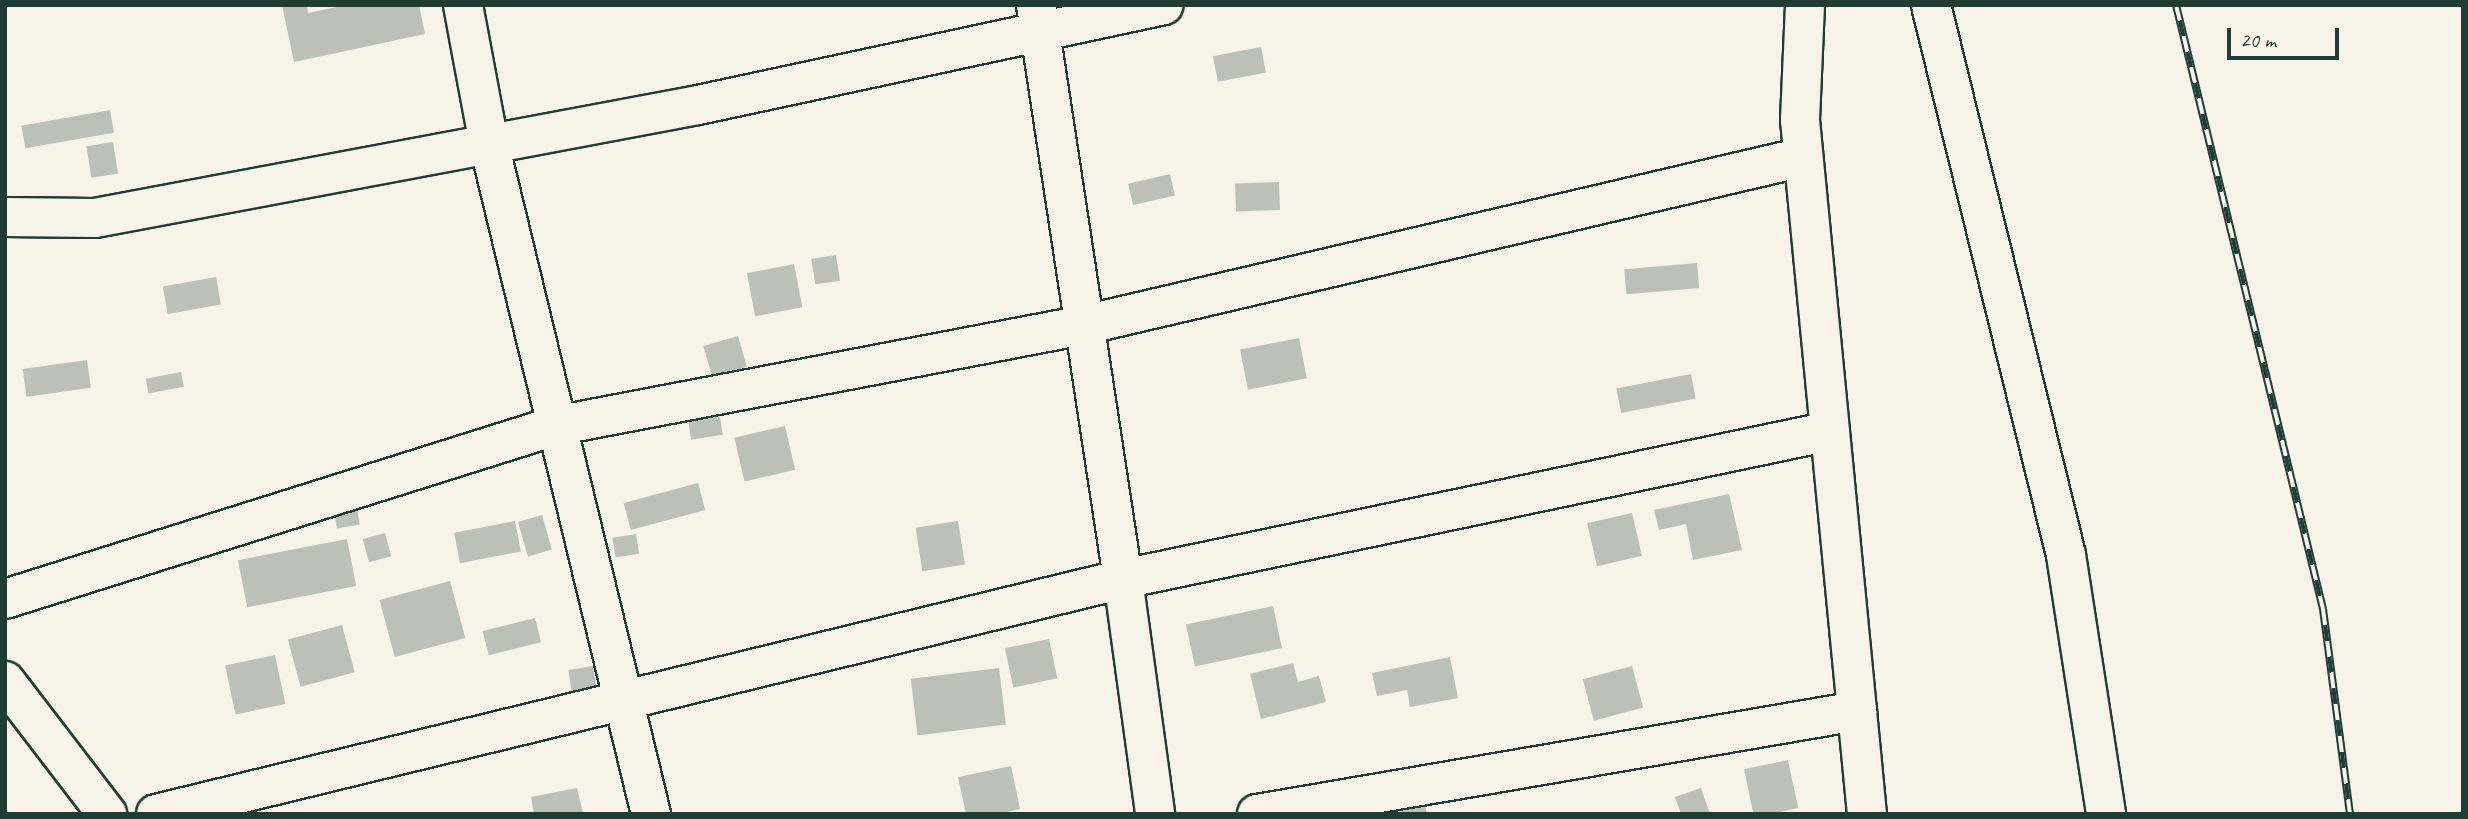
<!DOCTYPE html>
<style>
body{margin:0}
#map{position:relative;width:2468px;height:819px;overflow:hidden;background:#f7f3e8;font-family:Caveat,sans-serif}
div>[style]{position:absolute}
.building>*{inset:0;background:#bbc1b6;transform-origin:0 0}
.roads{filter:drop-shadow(2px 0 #1f3d34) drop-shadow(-2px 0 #1f3d34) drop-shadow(0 2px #1f3d34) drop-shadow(0 -2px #1f3d34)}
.minor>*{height:38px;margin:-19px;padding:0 19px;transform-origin:19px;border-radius:19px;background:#f7f3e8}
.primary>*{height:38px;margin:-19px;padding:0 19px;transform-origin:19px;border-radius:19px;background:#f7f3e8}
.rail>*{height:8px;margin-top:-4px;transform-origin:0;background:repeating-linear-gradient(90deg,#f7f3e8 0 16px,#1f3d34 0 32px);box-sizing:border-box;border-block:2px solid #1f3d34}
span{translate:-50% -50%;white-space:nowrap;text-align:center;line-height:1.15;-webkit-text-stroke:5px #f7f3e8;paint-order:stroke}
.frame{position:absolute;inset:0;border:7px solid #1f3d34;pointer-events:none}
.scale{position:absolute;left:2227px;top:28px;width:112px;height:32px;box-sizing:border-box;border:4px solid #1f3d34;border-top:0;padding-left:9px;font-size:21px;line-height:24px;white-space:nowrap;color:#1f3d34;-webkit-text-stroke:5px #f7f3e8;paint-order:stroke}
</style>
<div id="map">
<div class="building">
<div style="clip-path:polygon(282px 5px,307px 5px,308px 13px,346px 5px,419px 5px,425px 34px,294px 62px)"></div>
<div style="left:1261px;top:47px;width:26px;height:49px;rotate:79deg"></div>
<div style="left:110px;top:110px;width:23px;height:90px;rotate:80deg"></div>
<div style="left:113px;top:142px;width:32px;height:27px;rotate:81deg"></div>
<div style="left:1170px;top:174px;width:22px;height:43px;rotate:77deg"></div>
<div style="left:1279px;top:182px;width:28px;height:44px;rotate:88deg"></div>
<div style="left:836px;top:255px;width:26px;height:25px;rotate:81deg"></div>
<div style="left:1697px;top:263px;width:25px;height:73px;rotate:85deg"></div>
<div style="left:794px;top:264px;width:44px;height:48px;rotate:79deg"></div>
<div style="left:216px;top:277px;width:28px;height:54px;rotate:80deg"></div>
<div style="left:738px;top:336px;width:32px;height:36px;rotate:74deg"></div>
<div style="left:1299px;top:338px;width:41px;height:60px;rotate:79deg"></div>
<div style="left:87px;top:360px;width:28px;height:65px;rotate:82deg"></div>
<div style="left:181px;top:372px;width:15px;height:36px;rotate:79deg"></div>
<div style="left:1691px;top:374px;width:25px;height:76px;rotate:79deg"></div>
<div style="left:720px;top:417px;width:18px;height:32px;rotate:81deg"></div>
<div style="left:785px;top:426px;width:45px;height:52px;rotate:77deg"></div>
<div style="left:698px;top:483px;width:28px;height:77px;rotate:75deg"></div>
<div style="clip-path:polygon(1729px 494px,1742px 550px,1693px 560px,1686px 524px,1659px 530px,1654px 510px)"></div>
<div style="left:355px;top:498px;width:27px;height:23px;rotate:80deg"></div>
<div style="left:1632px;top:513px;width:44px;height:46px;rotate:77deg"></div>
<div style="left:542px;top:515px;width:36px;height:25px;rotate:74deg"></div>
<div style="left:515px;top:521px;width:31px;height:62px;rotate:79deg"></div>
<div style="left:958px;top:521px;width:44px;height:43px;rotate:81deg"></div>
<div style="left:385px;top:533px;width:24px;height:23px;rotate:75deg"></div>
<div style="left:636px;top:534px;width:20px;height:24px;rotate:81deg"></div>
<div style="left:347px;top:539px;width:48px;height:111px;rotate:79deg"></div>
<div style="left:450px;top:581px;width:59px;height:73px;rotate:75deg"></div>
<div style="left:1273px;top:606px;width:43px;height:89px;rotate:78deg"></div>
<div style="left:535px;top:618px;width:25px;height:54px;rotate:76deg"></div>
<div style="left:342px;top:625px;width:49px;height:56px;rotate:75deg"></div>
<div style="left:1049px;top:639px;width:40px;height:45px;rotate:78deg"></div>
<div style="left:275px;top:655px;width:50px;height:51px;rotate:78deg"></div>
<div style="clip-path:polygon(1450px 657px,1458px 698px,1410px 707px,1407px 690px,1377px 696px,1372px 673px)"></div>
<div style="clip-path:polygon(1293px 663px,1298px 682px,1319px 676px,1326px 702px,1261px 719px,1250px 674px)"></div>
<div style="left:593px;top:666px;width:24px;height:25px;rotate:81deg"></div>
<div style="left:1632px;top:666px;width:43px;height:51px;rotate:75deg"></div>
<div style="left:999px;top:668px;width:57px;height:89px;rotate:83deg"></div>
<div style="left:1788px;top:760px;width:49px;height:45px;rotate:78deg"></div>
<div style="clip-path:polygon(1011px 766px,1020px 809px,998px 814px,966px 814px,958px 777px)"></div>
<div style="clip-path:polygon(577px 788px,583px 813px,534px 814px,531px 797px)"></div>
<div style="clip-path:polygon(1701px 788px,1710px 814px,1681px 814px,1675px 797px)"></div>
<div style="clip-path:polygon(1423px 795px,1427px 814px,1401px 814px,1399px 800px)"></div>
</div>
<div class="roads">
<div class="minor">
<div style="left:463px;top:5px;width:141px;rotate:79.4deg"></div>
<div style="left:489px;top:144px;width:689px;rotate:76.41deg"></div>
<div style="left:1036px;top:5px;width:581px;rotate:81.38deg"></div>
<div style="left:1123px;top:579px;width:237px;rotate:82.2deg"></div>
<div style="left:1805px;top:5px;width:115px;rotate:92.5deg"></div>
<div style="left:1800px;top:120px;width:697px;rotate:84.49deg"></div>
<div style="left:5px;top:217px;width:90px;rotate:0.6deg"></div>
<div style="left:95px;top:218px;width:613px;rotate:-10.61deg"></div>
<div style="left:698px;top:105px;width:476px;rotate:-12.1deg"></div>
<div style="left:5px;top:599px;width:577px;rotate:-17.46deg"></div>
<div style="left:555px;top:426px;width:539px;rotate:-10.81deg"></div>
<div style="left:1084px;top:325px;width:738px;rotate:-13.15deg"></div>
<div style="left:5px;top:681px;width:168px;rotate:52.5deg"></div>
<div style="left:156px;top:814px;width:995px;rotate:-13.66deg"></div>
<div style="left:1123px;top:579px;width:722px;rotate:-11.82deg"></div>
<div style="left:1257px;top:814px;width:609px;rotate:-9.74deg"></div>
</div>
<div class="primary">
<div style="left:1931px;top:5px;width:566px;rotate:76.21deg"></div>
<div style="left:2066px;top:555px;width:262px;rotate:81.2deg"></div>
</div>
</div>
<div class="rail">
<div style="left:2176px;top:5px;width:622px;rotate:76.32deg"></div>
<div style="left:2323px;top:609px;width:207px;rotate:82.5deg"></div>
</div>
<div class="frame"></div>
<div class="scale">20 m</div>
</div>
